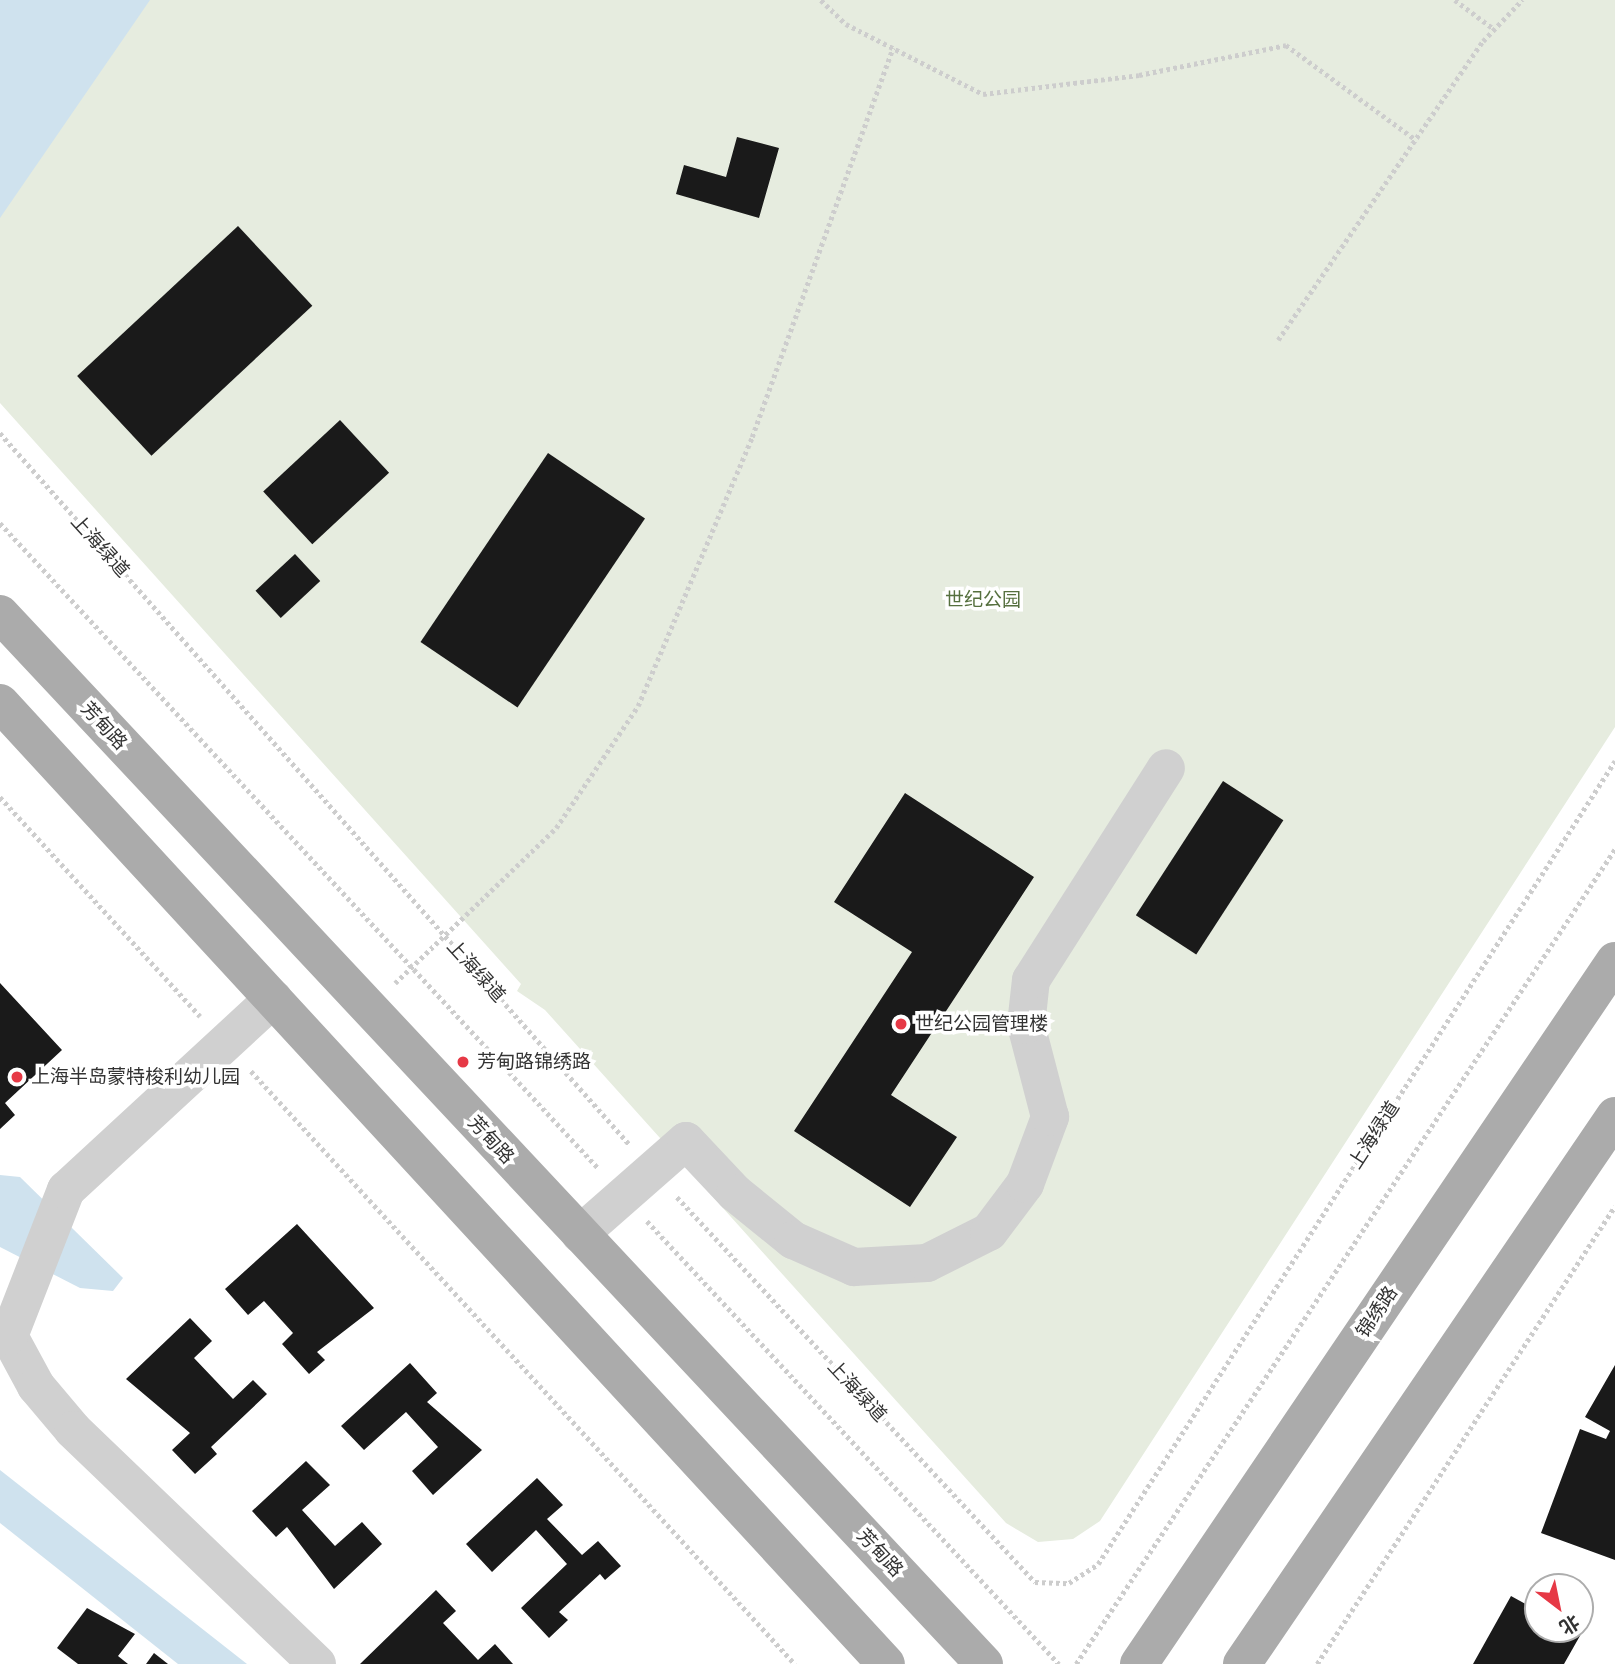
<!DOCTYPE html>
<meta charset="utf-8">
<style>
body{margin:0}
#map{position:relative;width:1615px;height:1664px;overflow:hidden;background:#fff;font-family:"Fira Sans Condensed","Noto Sans SC",sans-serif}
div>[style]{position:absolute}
.green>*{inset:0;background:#e6ecdf}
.water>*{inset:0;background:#cfe2ee}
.building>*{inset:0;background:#1a1a1a;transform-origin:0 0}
.path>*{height:4.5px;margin-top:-2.25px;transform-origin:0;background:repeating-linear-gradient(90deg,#cdcdcd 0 3.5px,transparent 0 7px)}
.minor>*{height:38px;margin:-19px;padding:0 19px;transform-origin:19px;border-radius:19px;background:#d0d0d0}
.major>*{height:38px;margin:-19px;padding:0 19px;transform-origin:19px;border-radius:19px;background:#ababab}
.dots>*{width:19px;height:19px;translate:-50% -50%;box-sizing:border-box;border:4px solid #fff;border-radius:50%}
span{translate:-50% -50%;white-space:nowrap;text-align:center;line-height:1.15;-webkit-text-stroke:7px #fff;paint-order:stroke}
.street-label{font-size:19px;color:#333}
.park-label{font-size:19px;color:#56703f}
.poi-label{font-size:19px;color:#333}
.left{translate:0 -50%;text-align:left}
.north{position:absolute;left:1524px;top:1573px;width:70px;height:70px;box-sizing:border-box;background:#fff;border:2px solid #adadad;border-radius:50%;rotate:148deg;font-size:19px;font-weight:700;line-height:28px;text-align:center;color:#333}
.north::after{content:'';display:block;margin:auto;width:24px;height:32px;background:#e63946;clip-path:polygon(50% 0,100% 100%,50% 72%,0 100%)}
</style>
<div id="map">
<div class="green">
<div style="clip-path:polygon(0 0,1615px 0,1615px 727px,1100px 1521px,1073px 1539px,1038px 1542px,1006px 1523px,545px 1010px,517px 991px,521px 984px,0 403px)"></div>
</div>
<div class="water">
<div style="clip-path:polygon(0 0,150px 0,0 218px)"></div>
<div style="clip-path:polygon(0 1175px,20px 1177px,123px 1278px,113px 1291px,80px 1288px,0 1247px)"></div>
<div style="clip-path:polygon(0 1470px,247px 1664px,178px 1664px,0 1523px)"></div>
</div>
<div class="building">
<div style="clip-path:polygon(737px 137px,779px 148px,759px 218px,676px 194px,684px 165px,726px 177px)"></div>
<div style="left:238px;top:226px;width:109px;height:220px;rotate:47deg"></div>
<div style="left:340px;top:420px;width:72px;height:105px;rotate:47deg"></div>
<div style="left:548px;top:453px;width:117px;height:228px;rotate:34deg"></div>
<div style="left:295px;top:554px;width:37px;height:54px;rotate:47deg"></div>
<div style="left:1223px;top:781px;width:72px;height:160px;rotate:33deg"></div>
<div style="clip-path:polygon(905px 793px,1034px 877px,891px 1095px,957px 1137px,910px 1207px,794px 1131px,912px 952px,834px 902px)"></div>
<div style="clip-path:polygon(0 983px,62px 1050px,5px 1103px,15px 1115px,0 1129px)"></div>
<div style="clip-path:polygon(297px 1224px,374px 1308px,317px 1352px,325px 1360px,309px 1374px,282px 1344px,293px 1333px,264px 1301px,248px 1315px,225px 1289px)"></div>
<div style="clip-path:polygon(190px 1318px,212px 1341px,194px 1358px,233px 1399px,253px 1380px,267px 1394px,211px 1447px,217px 1454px,195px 1474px,172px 1450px,190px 1433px,126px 1379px)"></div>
<div style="clip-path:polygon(410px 1363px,437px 1393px,427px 1402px,482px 1450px,433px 1495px,412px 1471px,438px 1447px,406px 1412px,364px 1450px,341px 1426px)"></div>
<div style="clip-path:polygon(1615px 1365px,1615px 1560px,1541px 1533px,1580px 1429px,1606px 1439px,1610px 1431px,1585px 1417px)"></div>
<div style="clip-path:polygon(306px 1461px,330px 1485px,302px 1510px,335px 1546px,362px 1522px,382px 1544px,334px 1589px,287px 1527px,276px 1537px,252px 1511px)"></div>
<div style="clip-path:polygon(537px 1478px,563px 1505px,547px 1519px,582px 1555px,598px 1541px,621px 1566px,605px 1580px,600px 1574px,559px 1612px,568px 1620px,549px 1638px,521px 1608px,567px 1564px,536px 1530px,492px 1572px,466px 1544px)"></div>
<div style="clip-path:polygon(436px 1590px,456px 1611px,443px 1623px,478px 1660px,495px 1644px,513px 1664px,360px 1664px)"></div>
<div style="clip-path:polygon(1511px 1596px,1538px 1611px,1538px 1629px,1581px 1634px,1564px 1664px,1473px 1664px)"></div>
<div style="clip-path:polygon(87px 1608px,135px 1634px,118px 1656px,128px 1664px,78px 1664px,57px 1648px)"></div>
<div style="clip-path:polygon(154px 1653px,168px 1664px,146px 1664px)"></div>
</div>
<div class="path">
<div style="left:821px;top:0;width:35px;rotate:44deg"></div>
<div style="left:846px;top:24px;width:154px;rotate:27.1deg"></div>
<div style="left:983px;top:94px;width:157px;rotate:-6.9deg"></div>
<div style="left:1139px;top:75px;width:150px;rotate:-11.5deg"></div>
<div style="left:1286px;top:45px;width:160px;rotate:36.1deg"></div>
<div style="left:1455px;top:0;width:49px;rotate:36.6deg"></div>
<div style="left:1278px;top:340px;width:363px;rotate:-55.6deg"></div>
<div style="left:1483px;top:41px;width:57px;rotate:-46.4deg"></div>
<div style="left:0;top:433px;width:949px;rotate:48.5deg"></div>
<div style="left:0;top:523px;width:881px;rotate:47.16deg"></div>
<div style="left:0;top:797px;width:297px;rotate:47.6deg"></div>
<div style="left:395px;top:983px;width:223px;rotate:-43.9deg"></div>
<div style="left:556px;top:828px;width:147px;rotate:-56.1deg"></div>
<div style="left:638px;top:706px;width:292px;rotate:-67deg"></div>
<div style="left:752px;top:437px;width:414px;rotate:-70.1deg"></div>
<div style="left:251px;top:1071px;width:805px;rotate:47.47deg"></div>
<div style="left:677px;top:1197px;width:526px;rotate:47.08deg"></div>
<div style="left:1035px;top:1582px;width:34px;rotate:2deg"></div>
<div style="left:1069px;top:1583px;width:35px;rotate:-33deg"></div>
<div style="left:1098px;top:1564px;width:955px;rotate:-57.23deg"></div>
<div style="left:647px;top:1221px;width:605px;rotate:47.08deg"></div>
<div style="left:1076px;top:1664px;width:977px;rotate:-56.52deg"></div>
<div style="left:1317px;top:1664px;width:546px;rotate:-56.95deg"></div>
</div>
<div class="minor">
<div style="left:580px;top:1234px;width:141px;rotate:-41.3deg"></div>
<div style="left:686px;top:1141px;width:71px;rotate:46.7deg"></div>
<div style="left:735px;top:1193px;width:75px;rotate:39deg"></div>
<div style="left:793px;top:1240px;width:67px;rotate:23.9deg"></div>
<div style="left:854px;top:1267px;width:73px;rotate:-3.1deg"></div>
<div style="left:927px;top:1263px;width:69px;rotate:-26.6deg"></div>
<div style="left:989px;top:1232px;width:60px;rotate:-53.1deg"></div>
<div style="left:1025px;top:1184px;width:72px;rotate:-69.5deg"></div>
<div style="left:1050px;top:1117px;width:95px;rotate:-104.6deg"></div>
<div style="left:1026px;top:1025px;width:45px;rotate:-83.7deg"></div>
<div style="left:1031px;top:980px;width:251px;rotate:-57.5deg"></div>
<div style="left:0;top:1334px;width:9px;rotate:13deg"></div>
<div style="left:9px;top:1336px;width:57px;rotate:61.6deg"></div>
<div style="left:36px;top:1386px;width:57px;rotate:49.9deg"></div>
<div style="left:73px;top:1430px;width:338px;rotate:43.8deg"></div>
<div style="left:9px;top:1336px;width:157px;rotate:-68.7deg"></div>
<div style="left:66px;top:1190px;width:282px;rotate:-42.7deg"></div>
</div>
<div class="major">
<div style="left:0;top:614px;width:1439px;rotate:46.86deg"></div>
<div style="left:0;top:703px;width:1307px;rotate:47.33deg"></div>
<div style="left:1139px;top:1664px;width:849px;rotate:-55.9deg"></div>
<div style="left:1242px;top:1664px;width:663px;rotate:-55.76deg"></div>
</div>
<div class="dots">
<div style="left:901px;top:1024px;background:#e63946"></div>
<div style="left:463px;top:1062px;background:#e63946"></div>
<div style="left:17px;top:1077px;background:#e63946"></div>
</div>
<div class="street-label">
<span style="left:100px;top:546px;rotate:48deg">上海绿道</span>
<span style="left:104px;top:726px;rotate:47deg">芳甸路</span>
<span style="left:476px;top:971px;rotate:48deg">上海绿道</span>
<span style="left:1374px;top:1135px;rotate:-57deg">上海绿道</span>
<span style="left:491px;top:1140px;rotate:47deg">芳甸路</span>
<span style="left:1377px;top:1312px;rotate:-56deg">锦绣路</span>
<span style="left:857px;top:1391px;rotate:47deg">上海绿道</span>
<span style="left:880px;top:1553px;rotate:47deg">芳甸路</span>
</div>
<div class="park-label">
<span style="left:983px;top:600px">世纪公园</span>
</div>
<div class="poi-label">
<span class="left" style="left:915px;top:1024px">世纪公园管理楼</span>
<span class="left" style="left:477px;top:1062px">芳甸路锦绣路</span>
<span class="left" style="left:31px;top:1077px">上海半岛蒙特梭利幼儿园</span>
</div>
<div class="north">北</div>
</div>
